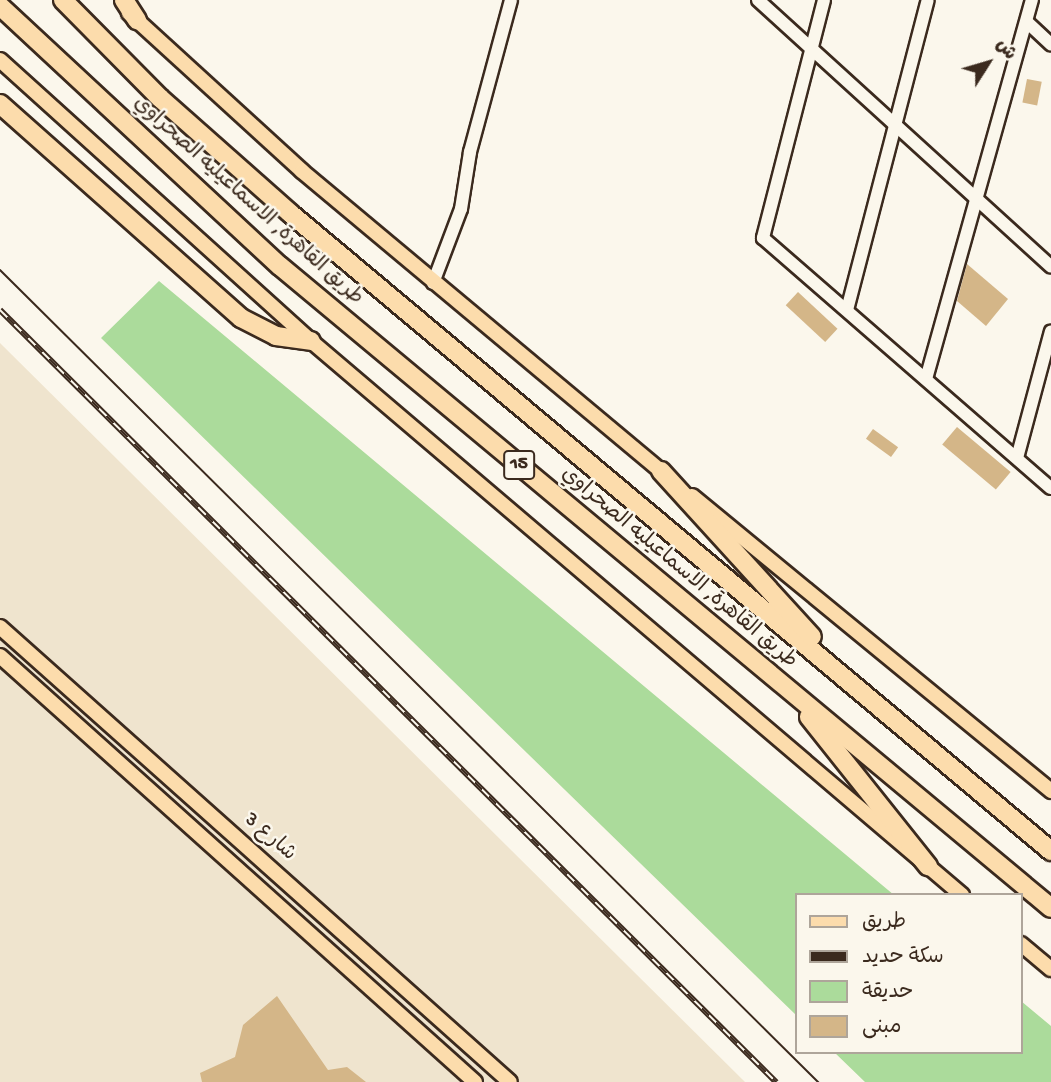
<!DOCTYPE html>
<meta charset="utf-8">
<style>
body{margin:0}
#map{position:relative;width:1051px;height:1082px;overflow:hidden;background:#fbf7ec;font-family:"Gochi Hand","Playpen Sans Arabic",sans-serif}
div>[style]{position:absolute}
.built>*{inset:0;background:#efe4ce}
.green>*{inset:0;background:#abdb9b}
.building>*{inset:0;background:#d4b688;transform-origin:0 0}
.roads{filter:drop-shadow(2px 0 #3b2a1e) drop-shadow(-2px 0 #3b2a1e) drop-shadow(0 2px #3b2a1e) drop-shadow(0 -2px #3b2a1e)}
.minor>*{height:12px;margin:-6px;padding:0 6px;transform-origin:6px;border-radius:6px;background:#fbf7ec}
.major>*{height:14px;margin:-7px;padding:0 7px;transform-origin:7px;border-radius:7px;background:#fcdcac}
.highway>*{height:18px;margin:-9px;padding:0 9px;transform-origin:9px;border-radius:9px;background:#fcdcac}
.tram>*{height:2px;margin:-1px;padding:0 1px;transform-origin:1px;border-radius:1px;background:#3b2a1e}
.rail>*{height:6px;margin-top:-3px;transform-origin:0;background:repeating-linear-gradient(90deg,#fbf7ec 0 10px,#3b2a1e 0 20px);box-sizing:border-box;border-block:2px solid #3b2a1e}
span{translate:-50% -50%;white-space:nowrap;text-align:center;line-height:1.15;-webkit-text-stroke:5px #fbf7ec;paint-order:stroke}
.shield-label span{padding:2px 5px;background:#fbf7ec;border:2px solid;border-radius:5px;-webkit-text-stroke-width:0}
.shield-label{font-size:19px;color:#3b2a1e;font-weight:700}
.street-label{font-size:21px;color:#3b2a1e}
.legend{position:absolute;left:795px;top:893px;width:228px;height:161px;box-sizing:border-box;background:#fbf7ec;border:2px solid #aea59a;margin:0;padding:9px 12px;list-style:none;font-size:21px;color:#3b2a1e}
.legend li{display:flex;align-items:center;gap:14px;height:35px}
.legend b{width:35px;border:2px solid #aea59a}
.north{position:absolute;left:953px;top:28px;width:70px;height:70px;-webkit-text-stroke:5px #fbf7ec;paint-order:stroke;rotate:53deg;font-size:19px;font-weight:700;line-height:28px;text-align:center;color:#3b2a1e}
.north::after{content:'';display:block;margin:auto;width:24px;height:32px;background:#3b2a1e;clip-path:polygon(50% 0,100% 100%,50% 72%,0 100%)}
</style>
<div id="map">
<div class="built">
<div style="clip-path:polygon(0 343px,745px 1082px,0 1082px)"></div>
</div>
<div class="green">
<div style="clip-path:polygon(159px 281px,894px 895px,797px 895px,797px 1016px,101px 338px)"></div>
<div style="clip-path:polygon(1021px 1001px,1051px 1026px,1051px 1082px,865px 1082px,834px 1052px,1021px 1052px)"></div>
</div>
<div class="building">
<div style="left:1027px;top:79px;width:15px;height:24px;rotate:11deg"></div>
<div style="clip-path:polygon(967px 264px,1008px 299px,986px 326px,957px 301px)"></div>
<div style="left:798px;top:292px;width:54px;height:18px;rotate:43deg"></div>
<div style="left:957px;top:427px;width:70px;height:23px;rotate:40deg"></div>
<div style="left:873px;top:429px;width:31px;height:12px;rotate:36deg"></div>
<div style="clip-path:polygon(277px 996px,328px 1070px,347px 1067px,366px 1082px,202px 1082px,200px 1073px,235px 1057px,243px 1025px)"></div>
</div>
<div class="roads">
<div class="minor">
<div style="left:758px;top:0;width:396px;rotate:42.3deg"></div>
<div style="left:824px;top:0;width:246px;rotate:104.4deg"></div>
<div style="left:763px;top:238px;width:381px;rotate:41deg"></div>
<div style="left:1027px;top:22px;width:33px;rotate:43deg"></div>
<div style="left:433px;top:283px;width:79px;rotate:-69.3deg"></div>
<div style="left:461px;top:209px;width:58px;rotate:-81deg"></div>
<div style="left:470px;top:152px;width:157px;rotate:-74.9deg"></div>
<div style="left:847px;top:310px;width:320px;rotate:-75.4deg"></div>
<div style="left:926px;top:379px;width:394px;rotate:-74.4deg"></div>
<div style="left:1017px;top:458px;width:131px;rotate:-75deg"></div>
</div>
<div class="major">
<div style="left:129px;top:13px;width:234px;rotate:42.4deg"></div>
<div style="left:302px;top:171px;width:477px;rotate:39.9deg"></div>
<div style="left:0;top:60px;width:419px;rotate:42.1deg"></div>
<div style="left:311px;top:341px;width:855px;rotate:40.4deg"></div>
<div style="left:692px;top:496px;width:465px;rotate:39.4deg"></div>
<div style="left:0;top:627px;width:683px;rotate:41.74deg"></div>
<div style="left:0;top:656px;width:638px;rotate:41.89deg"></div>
<div style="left:1021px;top:944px;width:39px;rotate:40deg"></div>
</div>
<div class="highway">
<div style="left:63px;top:0;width:138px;rotate:45.3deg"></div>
<div style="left:160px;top:98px;width:175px;rotate:41.5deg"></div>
<div style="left:291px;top:214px;width:992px;rotate:39.97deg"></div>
<div style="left:124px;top:0;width:24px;rotate:57deg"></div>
<div style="left:0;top:6px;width:382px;rotate:42.9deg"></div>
<div style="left:280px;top:266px;width:1003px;rotate:39.78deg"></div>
<div style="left:0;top:104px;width:322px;rotate:41.6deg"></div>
<div style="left:241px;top:318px;width:39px;rotate:27deg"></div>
<div style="left:276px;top:336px;width:35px;rotate:8deg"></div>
<div style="left:661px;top:471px;width:224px;rotate:47.7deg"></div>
<div style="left:809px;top:717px;width:191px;rotate:51.4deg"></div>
</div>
</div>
<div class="tram">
<div style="left:0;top:270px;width:1153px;rotate:44.79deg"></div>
</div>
<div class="rail">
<div style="left:0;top:310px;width:1095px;rotate:44.85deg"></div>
</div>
<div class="shield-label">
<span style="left:519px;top:465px">15</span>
</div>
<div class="street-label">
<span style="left:247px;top:202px;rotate:42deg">طريق القاهرة, الاسماعيليه الصحراوي</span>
<span style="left:678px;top:569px;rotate:40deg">طريق القاهرة, الاسماعيليه الصحراوي</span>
<span style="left:269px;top:838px;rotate:42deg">شارع 3</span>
</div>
<ul class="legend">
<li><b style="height:9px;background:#fcdcac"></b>طريق</li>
<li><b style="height:9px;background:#3b2a1e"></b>سكة حديد</li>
<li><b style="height:19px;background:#abdb9b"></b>حديقة</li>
<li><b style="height:19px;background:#d4b688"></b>مبنى</li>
</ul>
<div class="north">ش</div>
</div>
